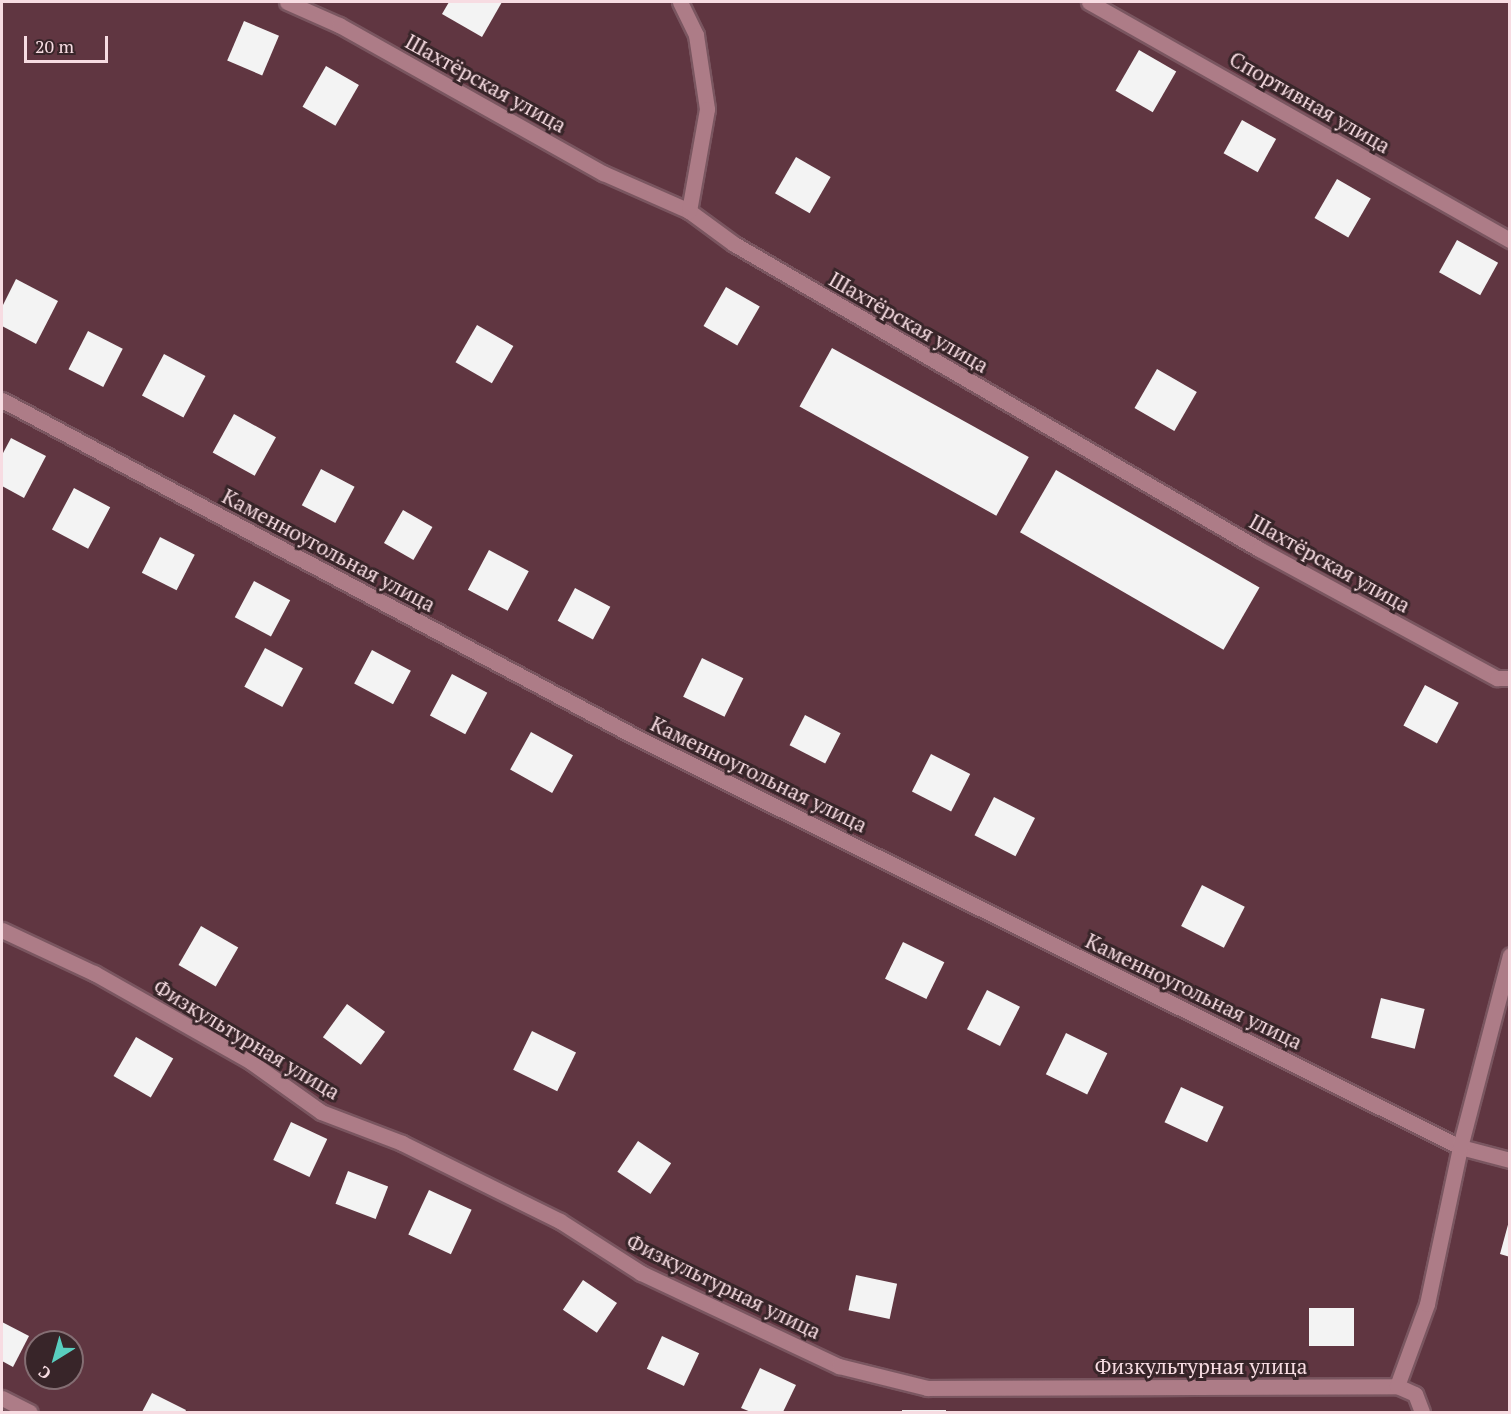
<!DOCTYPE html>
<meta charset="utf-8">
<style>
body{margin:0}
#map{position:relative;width:1511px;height:1414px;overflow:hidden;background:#603641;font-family:"PT Serif",serif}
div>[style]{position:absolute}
.building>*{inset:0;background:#f3f3f3;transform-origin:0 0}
.roads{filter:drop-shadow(2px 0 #7a5660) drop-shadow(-2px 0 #7a5660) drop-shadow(0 2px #7a5660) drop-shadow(0 -2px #7a5660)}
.street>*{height:15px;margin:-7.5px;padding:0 7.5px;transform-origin:7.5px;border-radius:7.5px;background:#ad7c87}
span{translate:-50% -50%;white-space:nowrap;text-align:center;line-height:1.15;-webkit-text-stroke:6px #382529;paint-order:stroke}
.street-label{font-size:21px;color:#f7dce2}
.frame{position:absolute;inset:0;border:3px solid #f7dce2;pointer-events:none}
.north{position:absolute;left:24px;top:1330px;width:60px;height:60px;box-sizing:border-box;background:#382529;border:2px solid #846e73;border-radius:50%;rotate:217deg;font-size:16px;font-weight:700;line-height:24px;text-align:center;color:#f7dce2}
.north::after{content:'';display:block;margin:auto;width:21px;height:27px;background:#59cebf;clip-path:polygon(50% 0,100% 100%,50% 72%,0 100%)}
.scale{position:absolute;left:24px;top:36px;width:84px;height:27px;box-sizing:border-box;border:3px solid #f7dce2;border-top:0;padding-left:8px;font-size:18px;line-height:21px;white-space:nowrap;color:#f7dce2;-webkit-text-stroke:4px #382529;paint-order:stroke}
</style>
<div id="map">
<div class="building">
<div style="clip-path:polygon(449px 2px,502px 2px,482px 37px,442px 14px)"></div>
<div style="left:244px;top:21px;width:38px;height:43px;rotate:23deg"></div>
<div style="left:1139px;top:50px;width:43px;height:47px;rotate:30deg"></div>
<div style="left:326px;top:66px;width:38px;height:47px;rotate:30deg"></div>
<div style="left:1242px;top:120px;width:39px;height:38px;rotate:29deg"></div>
<div style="left:796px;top:157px;width:40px;height:42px;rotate:30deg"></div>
<div style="left:1337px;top:179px;width:39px;height:45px;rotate:30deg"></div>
<div style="left:1457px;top:240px;width:47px;height:37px;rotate:29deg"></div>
<div style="clip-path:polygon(16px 279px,58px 301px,36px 344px,2px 326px,2px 307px)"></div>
<div style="left:726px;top:287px;width:39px;height:45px;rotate:30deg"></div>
<div style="left:477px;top:325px;width:42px;height:43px;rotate:30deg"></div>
<div style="left:88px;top:331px;width:39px;height:43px;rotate:27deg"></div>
<div style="left:832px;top:348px;width:225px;height:67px;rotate:29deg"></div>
<div style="left:164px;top:354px;width:47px;height:47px;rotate:28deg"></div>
<div style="left:1157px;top:369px;width:46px;height:45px;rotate:30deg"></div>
<div style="left:234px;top:414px;width:48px;height:44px;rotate:29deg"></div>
<div style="clip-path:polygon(11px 438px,46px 456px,24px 498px,2px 486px,2px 455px)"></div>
<div style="left:321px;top:469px;width:38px;height:41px;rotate:28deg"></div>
<div style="left:1056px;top:470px;width:235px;height:72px;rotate:30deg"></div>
<div style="left:74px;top:488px;width:41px;height:47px;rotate:28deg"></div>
<div style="left:403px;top:510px;width:34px;height:38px;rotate:30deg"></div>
<div style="left:160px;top:537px;width:39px;height:40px;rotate:27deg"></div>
<div style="left:489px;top:550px;width:45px;height:45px;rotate:28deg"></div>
<div style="left:254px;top:581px;width:41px;height:41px;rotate:28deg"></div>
<div style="left:575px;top:588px;width:40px;height:37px;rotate:28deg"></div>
<div style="left:265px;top:648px;width:43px;height:44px;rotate:28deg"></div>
<div style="left:372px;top:650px;width:44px;height:38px;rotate:28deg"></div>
<div style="left:702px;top:658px;width:46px;height:43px;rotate:26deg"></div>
<div style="left:452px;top:674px;width:40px;height:47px;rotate:28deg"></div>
<div style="left:1425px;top:685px;width:38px;height:46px;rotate:28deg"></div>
<div style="left:805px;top:715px;width:40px;height:34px;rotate:27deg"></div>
<div style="left:531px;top:732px;width:48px;height:43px;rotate:29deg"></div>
<div style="left:931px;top:754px;width:44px;height:42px;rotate:27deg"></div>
<div style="left:994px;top:797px;width:46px;height:43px;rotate:27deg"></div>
<div style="left:1202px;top:885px;width:48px;height:46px;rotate:27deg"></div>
<div style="left:201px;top:926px;width:43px;height:45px;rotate:30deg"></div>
<div style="left:903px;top:942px;width:46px;height:41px;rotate:26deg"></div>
<div style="left:987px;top:990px;width:37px;height:44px;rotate:27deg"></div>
<div style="left:1381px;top:998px;width:45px;height:41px;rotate:14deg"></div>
<div style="left:347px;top:1004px;width:47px;height:41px;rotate:36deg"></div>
<div style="left:532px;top:1031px;width:49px;height:43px;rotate:26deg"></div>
<div style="left:1066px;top:1033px;width:46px;height:46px;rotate:26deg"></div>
<div style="left:136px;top:1037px;width:43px;height:45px;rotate:30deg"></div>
<div style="left:1181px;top:1087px;width:47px;height:39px;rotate:25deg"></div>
<div style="left:291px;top:1122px;width:40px;height:42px;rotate:25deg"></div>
<div style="left:638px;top:1141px;width:40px;height:37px;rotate:34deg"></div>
<div style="left:348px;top:1171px;width:43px;height:35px;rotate:21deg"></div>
<div style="left:429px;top:1190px;width:47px;height:49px;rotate:25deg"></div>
<div style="clip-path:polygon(1509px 1221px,1510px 1221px,1510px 1257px,1500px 1254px)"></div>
<div style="left:856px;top:1275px;width:42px;height:36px;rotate:12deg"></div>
<div style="left:583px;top:1280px;width:41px;height:36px;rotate:34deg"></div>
<div style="left:1309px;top:1308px;width:45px;height:38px"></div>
<div style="clip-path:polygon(2px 1322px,29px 1336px,13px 1367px,2px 1361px)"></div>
<div style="left:662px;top:1336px;width:41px;height:36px;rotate:25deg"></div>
<div style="clip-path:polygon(760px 1368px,796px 1385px,783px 1412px,751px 1412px,741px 1408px)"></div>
<div style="clip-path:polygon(152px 1393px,186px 1410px,185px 1412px,142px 1412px)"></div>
<div style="left:902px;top:1410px;width:44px;height:2px"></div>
</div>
<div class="roads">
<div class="street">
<div style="left:287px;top:2px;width:57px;rotate:23.9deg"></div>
<div style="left:339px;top:25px;width:303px;rotate:29.3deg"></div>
<div style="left:603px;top:173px;width:94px;rotate:23.8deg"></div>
<div style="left:689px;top:211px;width:56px;rotate:36.3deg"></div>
<div style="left:734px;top:244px;width:607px;rotate:30.15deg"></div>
<div style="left:1259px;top:549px;width:271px;rotate:28.5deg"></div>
<div style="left:1497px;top:678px;width:13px"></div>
<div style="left:680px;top:2px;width:37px;rotate:64deg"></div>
<div style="left:696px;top:35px;width:75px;rotate:81.5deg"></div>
<div style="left:707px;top:109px;width:104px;rotate:100deg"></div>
<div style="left:1089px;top:2px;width:484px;rotate:29.5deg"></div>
<div style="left:2px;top:400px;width:714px;rotate:28deg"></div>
<div style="left:632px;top:735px;width:925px;rotate:26.45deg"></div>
<div style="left:1460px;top:1147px;width:52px;rotate:14.6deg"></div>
<div style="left:2px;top:930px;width:102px;rotate:25.1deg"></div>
<div style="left:94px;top:973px;width:180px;rotate:29.5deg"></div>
<div style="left:251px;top:1062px;width:86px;rotate:35.5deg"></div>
<div style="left:321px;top:1112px;width:87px;rotate:20.9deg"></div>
<div style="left:402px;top:1143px;width:176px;rotate:26.3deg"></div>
<div style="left:560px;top:1221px;width:96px;rotate:32.7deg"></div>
<div style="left:641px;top:1273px;width:219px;rotate:25.2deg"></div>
<div style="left:839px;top:1366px;width:91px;rotate:14deg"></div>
<div style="left:927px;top:1388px;width:470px;rotate:-0.2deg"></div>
<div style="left:2px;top:1398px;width:31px;rotate:27deg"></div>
<div style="left:1422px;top:1412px;width:19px;rotate:-111deg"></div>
<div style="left:1415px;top:1394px;width:20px;rotate:-156deg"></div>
<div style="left:1397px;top:1386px;width:87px;rotate:-69.9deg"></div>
<div style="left:1427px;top:1304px;width:160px;rotate:-78.1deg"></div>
<div style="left:1460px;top:1147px;width:198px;rotate:-75.4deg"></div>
</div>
</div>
<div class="street-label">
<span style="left:486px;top:83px;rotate:29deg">Шахтёрская улица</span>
<span style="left:1310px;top:102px;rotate:30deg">Спортивная улица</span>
<span style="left:909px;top:322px;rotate:30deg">Шахтёрская улица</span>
<span style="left:329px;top:550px;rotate:28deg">Каменноугольная улица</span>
<span style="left:1330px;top:563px;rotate:29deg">Шахтёрская улица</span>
<span style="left:759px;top:774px;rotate:26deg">Каменноугольная улица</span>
<span style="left:1194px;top:991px;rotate:26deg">Каменноугольная улица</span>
<span style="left:247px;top:1039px;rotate:31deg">Физкультурная улица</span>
<span style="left:724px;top:1286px;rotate:26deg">Физкультурная улица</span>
<span style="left:1201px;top:1366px">Физкультурная улица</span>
</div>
<div class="frame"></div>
<div class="north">С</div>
<div class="scale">20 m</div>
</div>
